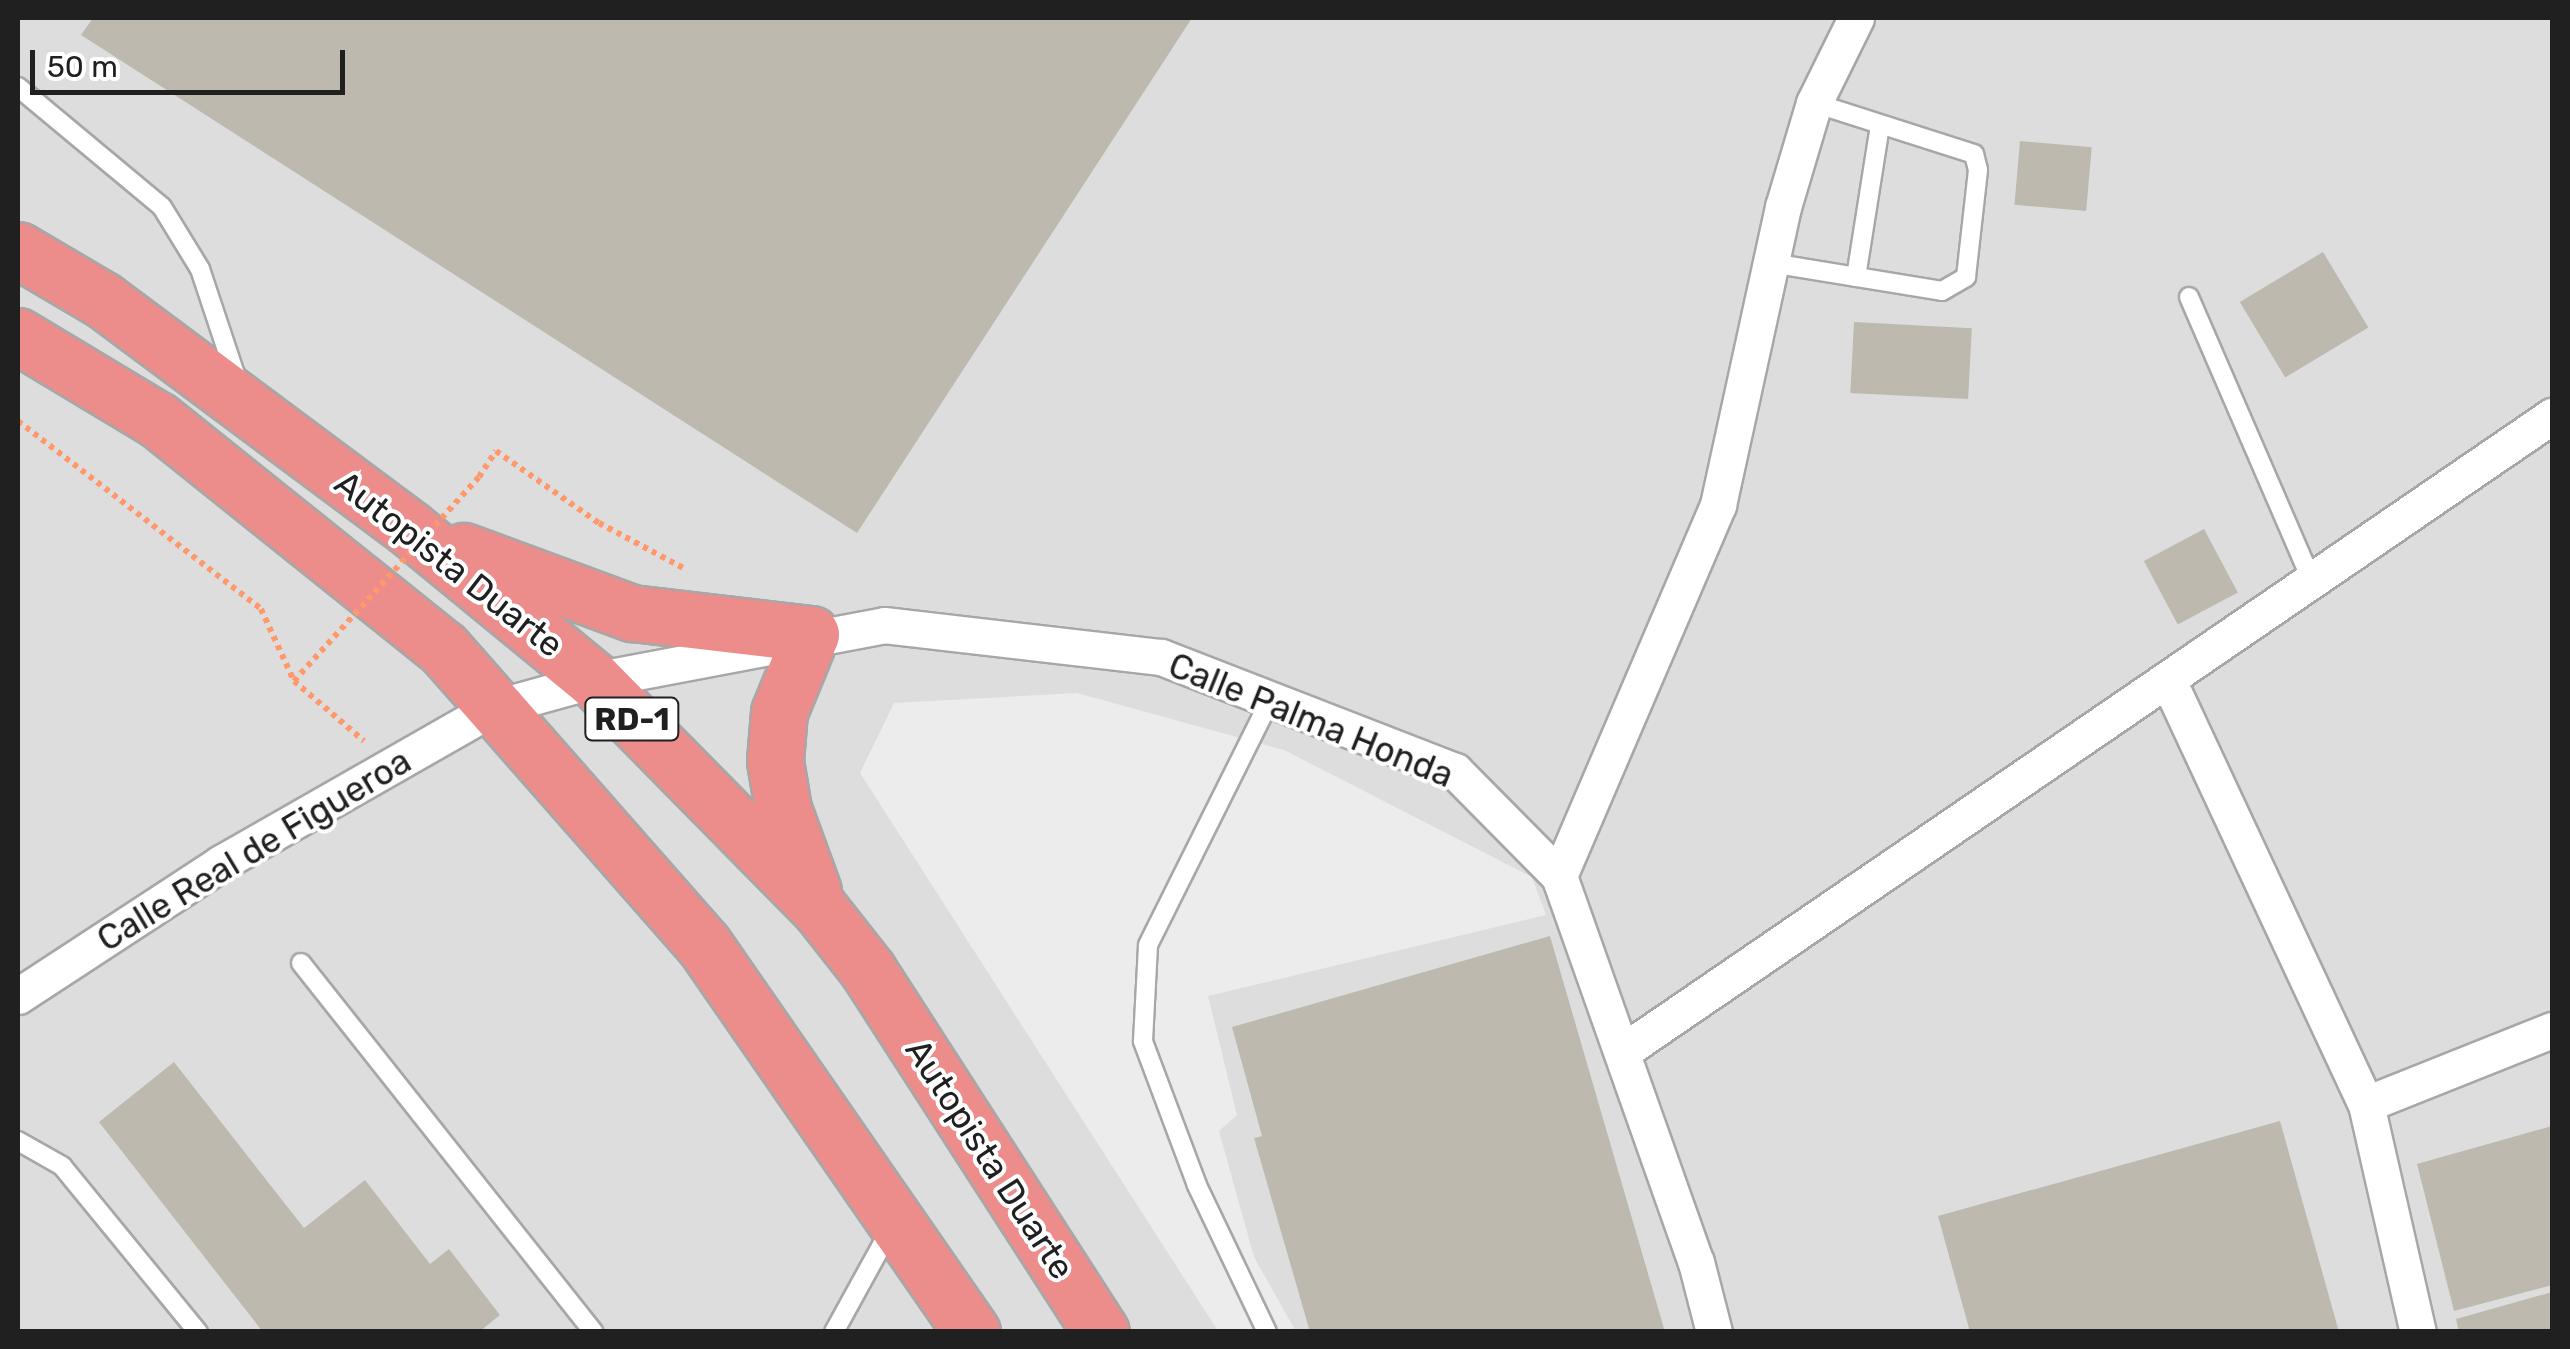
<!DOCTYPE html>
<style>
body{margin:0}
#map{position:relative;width:2570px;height:1349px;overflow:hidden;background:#f1f0e6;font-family:Rubik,sans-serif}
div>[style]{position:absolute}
.residential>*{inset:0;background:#dedddd;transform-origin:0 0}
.parking>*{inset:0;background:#ececec}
.building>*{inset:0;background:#beb9af;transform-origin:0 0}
.path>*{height:6px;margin-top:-3px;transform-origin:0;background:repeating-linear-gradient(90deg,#ff986a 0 5px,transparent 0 10px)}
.roads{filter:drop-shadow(2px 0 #a7a7a7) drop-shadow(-2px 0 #a7a7a7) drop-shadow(0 2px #a7a7a7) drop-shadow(0 -2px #a7a7a7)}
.service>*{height:18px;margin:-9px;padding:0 9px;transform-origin:9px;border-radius:9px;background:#fff}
.minor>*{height:35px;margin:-17.5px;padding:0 17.5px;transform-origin:17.5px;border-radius:17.5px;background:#fff}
.motorway>*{height:55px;margin:-27.5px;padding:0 27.5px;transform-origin:27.5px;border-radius:27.5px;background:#ec8d8b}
.path-bridge>*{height:6px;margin-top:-3px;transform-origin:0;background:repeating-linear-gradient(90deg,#ff986a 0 5px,transparent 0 10px)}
span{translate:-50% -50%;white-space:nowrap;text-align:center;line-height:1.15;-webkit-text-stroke:8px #fff;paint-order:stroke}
.shield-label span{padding:2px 8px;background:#fff;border:2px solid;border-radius:8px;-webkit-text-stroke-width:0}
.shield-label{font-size:32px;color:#202020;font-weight:700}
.street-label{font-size:35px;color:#202020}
.frame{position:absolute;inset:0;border:20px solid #202020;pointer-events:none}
.scale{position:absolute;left:30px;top:50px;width:315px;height:45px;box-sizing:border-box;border:5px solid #202020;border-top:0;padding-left:12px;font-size:30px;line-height:35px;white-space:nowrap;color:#202020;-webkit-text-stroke:8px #fff;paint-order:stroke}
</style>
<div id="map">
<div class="residential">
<div style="left:18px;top:18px;width:2534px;height:1313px"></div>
</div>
<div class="parking">
<div style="clip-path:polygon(1077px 693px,1284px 750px,1532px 877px,1546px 915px,1208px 996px,1237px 1115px,1219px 1131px,1254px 1257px,1294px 1328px,1288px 1331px,1218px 1331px,860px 773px,894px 703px)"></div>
</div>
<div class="building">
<div style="clip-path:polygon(93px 18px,1192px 18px,857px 533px,81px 35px)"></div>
<div style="left:2020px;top:141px;width:72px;height:64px;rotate:5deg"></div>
<div style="left:2323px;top:252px;width:88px;height:97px;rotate:59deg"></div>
<div style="left:1854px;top:322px;width:118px;height:71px;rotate:3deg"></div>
<div style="left:2204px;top:529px;width:72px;height:68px;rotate:62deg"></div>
<div style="clip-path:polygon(1550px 936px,1665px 1332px,1310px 1332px,1254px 1138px,1262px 1136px,1232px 1027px)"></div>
<div style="clip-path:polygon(174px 1062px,304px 1228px,365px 1180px,430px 1264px,449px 1249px,500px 1315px,479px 1332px,263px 1332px,99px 1122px)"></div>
<div style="clip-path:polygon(2280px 1121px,2339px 1332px,1970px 1332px,1938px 1216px)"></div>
<div style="clip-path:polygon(2552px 1126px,2552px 1285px,2454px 1311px,2417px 1164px)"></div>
<div style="clip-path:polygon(2552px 1292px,2552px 1332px,2459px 1332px,2456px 1319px)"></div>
</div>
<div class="path">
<div style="left:18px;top:421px;width:307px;rotate:37.7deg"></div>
<div style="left:261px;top:609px;width:79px;rotate:65.4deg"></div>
<div style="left:294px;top:681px;width:92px;rotate:40.6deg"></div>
<div style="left:479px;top:477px;width:31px;rotate:-57deg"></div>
<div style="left:496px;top:451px;width:126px;rotate:35deg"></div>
<div style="left:599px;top:523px;width:98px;rotate:28.1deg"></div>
</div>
<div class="roads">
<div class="service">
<div style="left:18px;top:87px;width:187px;rotate:39.8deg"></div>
<div style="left:162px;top:207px;width:73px;rotate:58.5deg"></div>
<div style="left:200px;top:269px;width:120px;rotate:71.6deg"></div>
<div style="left:1771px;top:263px;width:173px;rotate:9.3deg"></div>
<div style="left:1942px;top:291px;width:28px;rotate:-30deg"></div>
<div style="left:1966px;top:277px;width:108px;rotate:-83.6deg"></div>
<div style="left:1978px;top:170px;width:16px;rotate:-104deg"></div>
<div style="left:1974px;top:154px;width:168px;rotate:-162.3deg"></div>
<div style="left:1856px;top:277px;width:154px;rotate:-81deg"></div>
<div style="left:2189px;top:297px;width:309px;rotate:66.6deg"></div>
<div style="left:301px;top:963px;width:471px;rotate:51.6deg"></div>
<div style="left:18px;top:1141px;width:51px;rotate:29.6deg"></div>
<div style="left:62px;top:1166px;width:215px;rotate:50.7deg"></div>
<div style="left:834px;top:1332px;width:116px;rotate:-61.2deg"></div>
<div style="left:1267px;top:1332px;width:163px;rotate:-115.5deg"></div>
<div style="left:1197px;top:1185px;width:154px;rotate:-110.6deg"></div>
<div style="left:1143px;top:1041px;width:96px;rotate:-87deg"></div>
<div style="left:1148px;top:945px;width:274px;rotate:-63.5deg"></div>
</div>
<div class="minor">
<div style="left:2168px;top:680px;width:468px;rotate:65deg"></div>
<div style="left:2366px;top:1104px;width:234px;rotate:77.2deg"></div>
<div style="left:1559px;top:876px;width:404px;rotate:-66.8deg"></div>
<div style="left:1718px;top:505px;width:305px;rotate:-77.7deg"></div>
<div style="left:1783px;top:207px;width:109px;rotate:-73.4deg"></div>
<div style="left:1814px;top:103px;width:95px;rotate:-63.7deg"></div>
<div style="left:18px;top:996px;width:243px;rotate:-33.2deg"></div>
<div style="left:221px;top:863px;width:313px;rotate:-29.7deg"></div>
<div style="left:493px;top:708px;width:105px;rotate:-15.5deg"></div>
<div style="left:594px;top:680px;width:295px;rotate:-10.7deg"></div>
<div style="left:884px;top:625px;width:279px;rotate:6.6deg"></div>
<div style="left:1161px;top:657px;width:315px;rotate:21.2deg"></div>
<div style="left:1455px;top:771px;width:148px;rotate:45.3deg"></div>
<div style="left:1559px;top:876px;width:410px;rotate:70.5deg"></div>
<div style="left:1696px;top:1262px;width:72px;rotate:75.6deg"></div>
<div style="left:1622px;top:1052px;width:1127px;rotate:-34.37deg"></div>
<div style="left:2366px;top:1104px;width:200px;rotate:-21.7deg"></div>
</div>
<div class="motorway">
<div style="left:18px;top:250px;width:99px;rotate:30.5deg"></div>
<div style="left:103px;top:300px;width:382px;rotate:36.7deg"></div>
<div style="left:409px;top:528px;width:239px;rotate:39.4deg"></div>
<div style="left:594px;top:680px;width:320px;rotate:45.4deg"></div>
<div style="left:819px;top:908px;width:78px;rotate:51.8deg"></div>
<div style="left:867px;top:969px;width:432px;rotate:57.2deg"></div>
<div style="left:18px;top:336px;width:163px;rotate:31deg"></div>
<div style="left:158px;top:420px;width:365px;rotate:38.7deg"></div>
<div style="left:443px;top:648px;width:395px;rotate:48.7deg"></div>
<div style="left:704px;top:945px;width:471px;rotate:55.3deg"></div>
<div style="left:464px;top:551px;width:179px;rotate:20.3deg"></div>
<div style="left:632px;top:613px;width:180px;rotate:6.7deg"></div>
<div style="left:811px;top:634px;width:84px;rotate:112.3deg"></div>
<div style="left:779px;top:712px;width:49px;rotate:94.7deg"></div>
<div style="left:775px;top:761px;width:49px;rotate:80.5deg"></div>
<div style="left:783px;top:809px;width:87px;rotate:69.9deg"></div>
</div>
</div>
<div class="path-bridge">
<div style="left:294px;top:681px;width:275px;rotate:-47.8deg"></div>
</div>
<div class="shield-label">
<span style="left:632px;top:719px">RD-1</span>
</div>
<div class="street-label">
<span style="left:449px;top:564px;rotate:38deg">Autopista Duarte</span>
<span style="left:1311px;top:720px;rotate:22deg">Calle Palma Honda</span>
<span style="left:254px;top:850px;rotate:-31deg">Calle Real de Figueroa</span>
<span style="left:990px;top:1159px;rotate:57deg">Autopista Duarte</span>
</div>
<div class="frame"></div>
<div class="scale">50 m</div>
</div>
